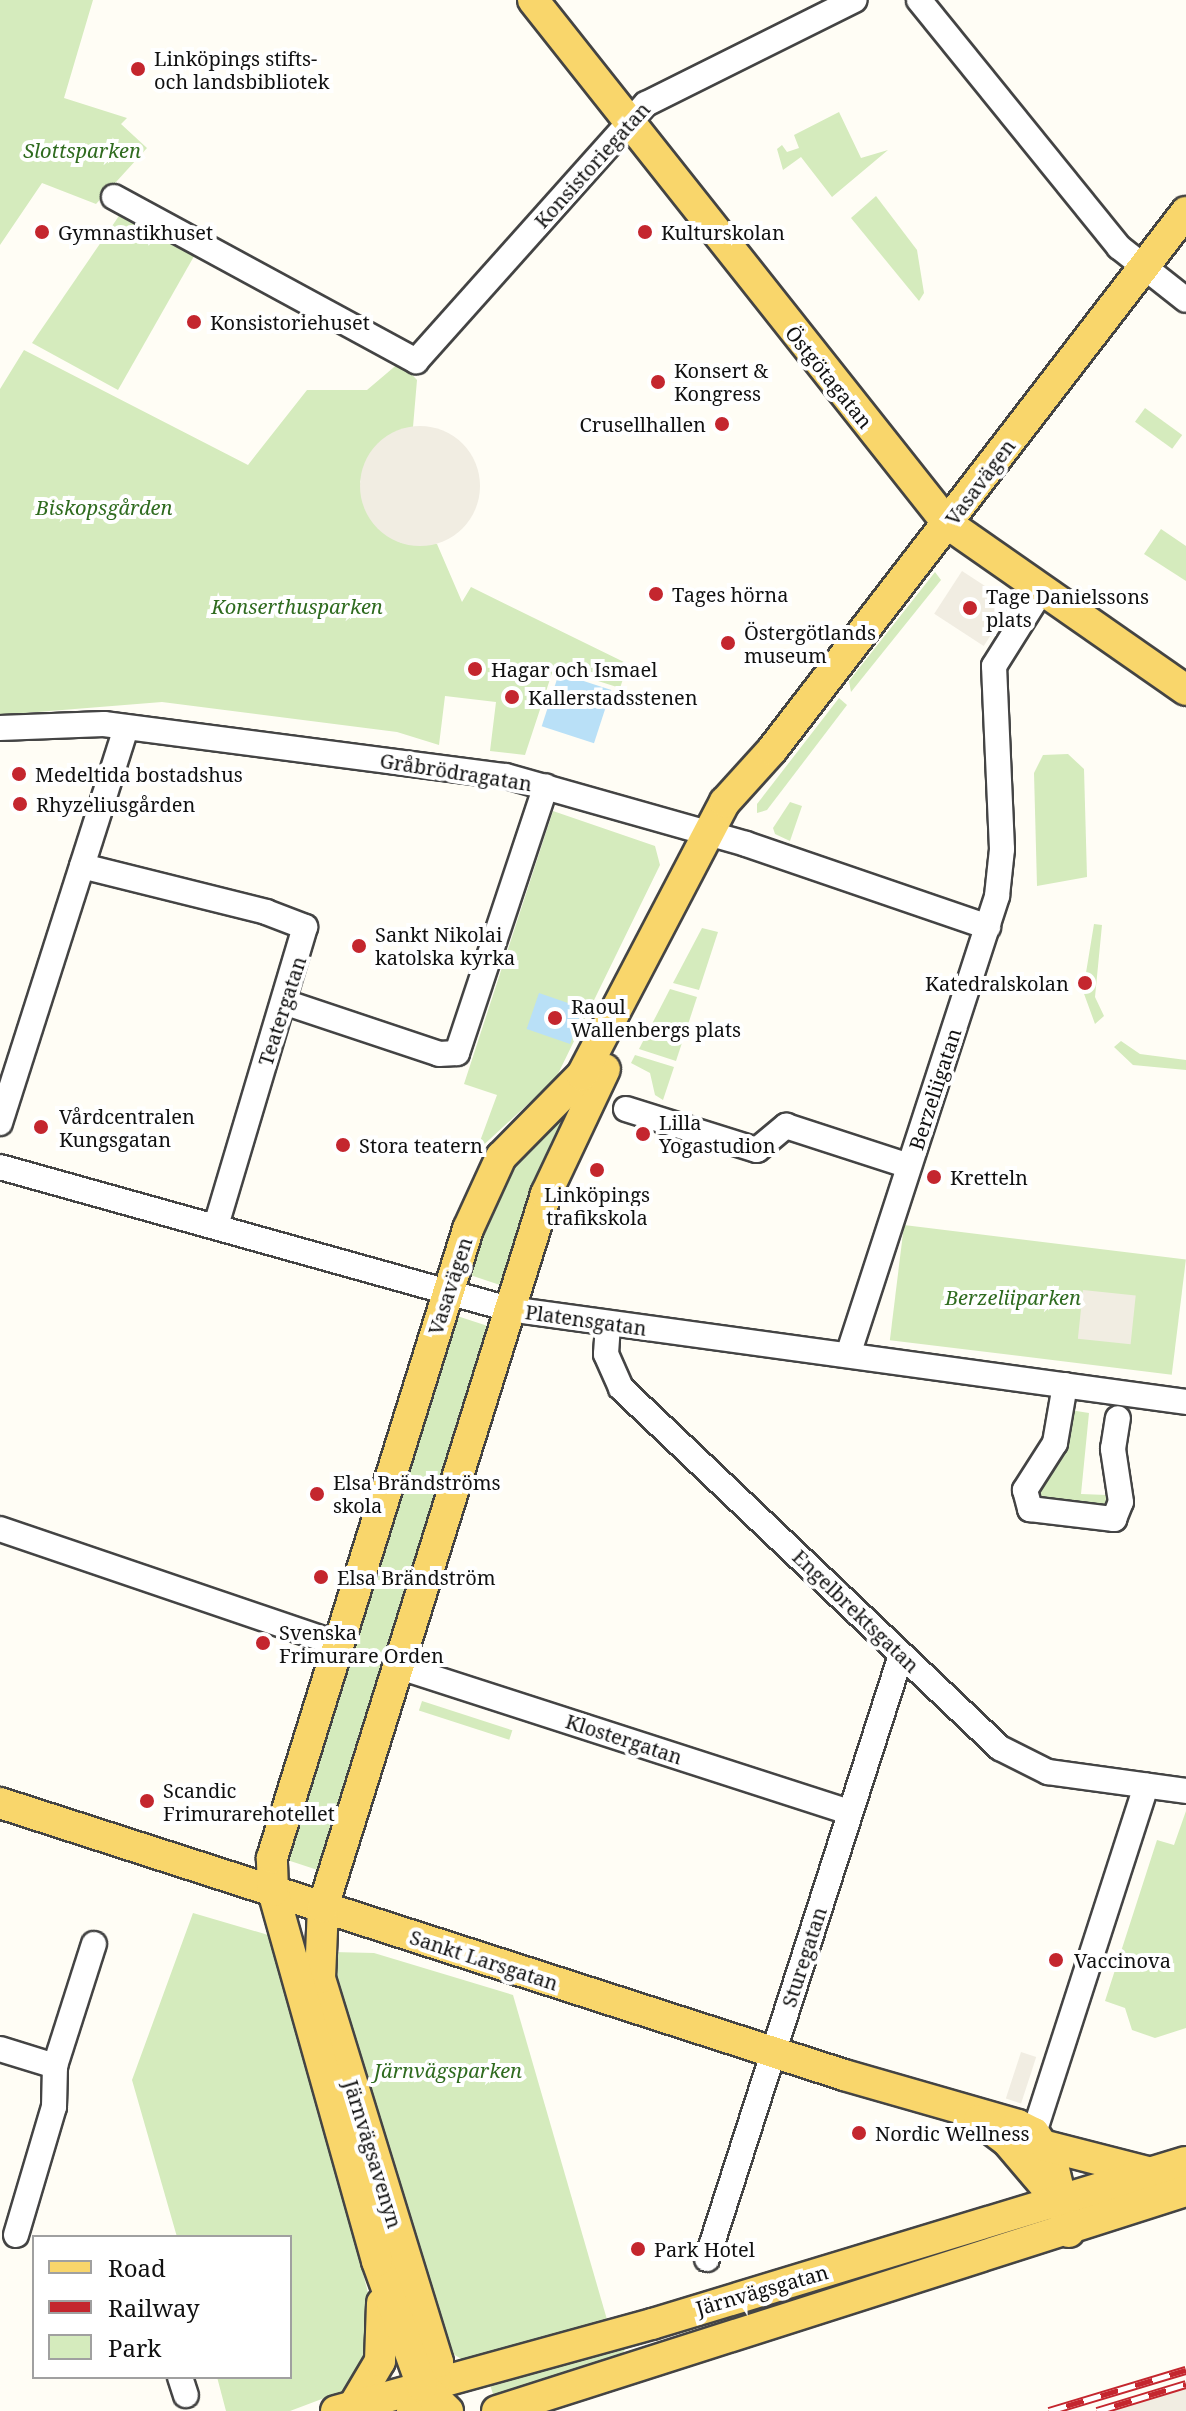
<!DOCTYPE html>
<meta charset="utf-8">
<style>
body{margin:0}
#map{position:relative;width:1186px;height:2411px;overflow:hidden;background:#fffdf5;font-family:"Noto Serif",serif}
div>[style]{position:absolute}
.green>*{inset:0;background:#d5ebbd;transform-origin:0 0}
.plaza>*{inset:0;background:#f1ede2;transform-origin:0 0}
.round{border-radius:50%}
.water>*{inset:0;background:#b9e0f7;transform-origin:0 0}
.roads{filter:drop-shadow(2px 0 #444) drop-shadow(-2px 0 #444) drop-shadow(0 2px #444) drop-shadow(0 -2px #444)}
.minor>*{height:24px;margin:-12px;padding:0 12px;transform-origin:12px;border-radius:12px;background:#fff}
.major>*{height:30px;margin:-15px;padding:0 15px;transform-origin:15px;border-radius:15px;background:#f9d66b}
.rail>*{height:9px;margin-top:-4.5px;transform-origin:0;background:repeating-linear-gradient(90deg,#fff 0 18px,#c4262e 0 36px);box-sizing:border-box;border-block:2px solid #c4262e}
.dots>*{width:22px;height:22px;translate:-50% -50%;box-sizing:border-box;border:4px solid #fff;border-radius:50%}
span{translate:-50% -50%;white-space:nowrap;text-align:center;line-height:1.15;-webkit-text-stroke:8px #fff;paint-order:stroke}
.poi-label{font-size:20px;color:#111}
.left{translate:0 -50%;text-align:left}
.right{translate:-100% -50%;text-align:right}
.park-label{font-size:20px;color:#2f6b1f;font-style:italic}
.street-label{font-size:20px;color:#111}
.legend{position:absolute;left:32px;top:2235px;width:260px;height:144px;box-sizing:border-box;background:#fff;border:2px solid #a0a0a0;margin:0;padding:10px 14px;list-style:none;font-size:24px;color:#111}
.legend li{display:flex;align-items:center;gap:16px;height:40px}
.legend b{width:40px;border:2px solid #a0a0a0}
</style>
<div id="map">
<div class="green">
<div style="clip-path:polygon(0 0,93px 0,64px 98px,127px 118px,121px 124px,147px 148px,96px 204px,42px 183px,0 245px)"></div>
<div style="clip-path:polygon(839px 112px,861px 158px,888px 150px,832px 197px,801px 157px,783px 170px,777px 149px,782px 145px,787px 152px,799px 148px,794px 135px)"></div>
<div style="clip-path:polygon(876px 196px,917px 250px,924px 293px,919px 301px,851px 218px)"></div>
<div style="clip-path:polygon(123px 210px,197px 251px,118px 390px,32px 343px)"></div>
<div style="clip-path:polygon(24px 350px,248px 465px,307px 390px,367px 390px,400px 362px,417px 380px,413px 427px,380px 442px,360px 482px,401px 543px,437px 544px,462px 602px,471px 587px,628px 664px,620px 688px,554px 667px,525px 755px,490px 751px,496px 702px,445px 696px,439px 745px,397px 732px,162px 702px,0 715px,0 389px)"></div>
<div style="left:1145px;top:408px;width:46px;height:17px;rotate:36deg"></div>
<div style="clip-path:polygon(1161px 529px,1186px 546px,1186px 581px,1144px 554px)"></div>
<div style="clip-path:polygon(935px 572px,941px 580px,851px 692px,849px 681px)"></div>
<div style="clip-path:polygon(839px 698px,847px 705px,767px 810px,757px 813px,757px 804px)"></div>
<div style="clip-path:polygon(1068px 754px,1084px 769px,1087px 877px,1037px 886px,1034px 773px,1043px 755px)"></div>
<div style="clip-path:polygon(790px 802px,802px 806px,790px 841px,775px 834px,773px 828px)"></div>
<div style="clip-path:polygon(553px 811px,655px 846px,660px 865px,556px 1078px,476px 1152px,497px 1095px,464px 1084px)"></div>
<div style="clip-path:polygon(1094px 924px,1102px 925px,1095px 997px,1104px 1016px,1095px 1024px,1083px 991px)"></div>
<div style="clip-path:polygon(702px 928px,718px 932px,699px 990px,673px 983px)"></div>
<div style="clip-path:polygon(670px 989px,697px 997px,676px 1061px,639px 1049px)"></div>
<div style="clip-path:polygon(1121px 1041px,1140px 1054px,1186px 1060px,1186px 1070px,1133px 1065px,1114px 1047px)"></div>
<div style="clip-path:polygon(635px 1055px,674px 1067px,663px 1100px,655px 1095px,650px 1073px,631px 1063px)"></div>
<div style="clip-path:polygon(574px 1098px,509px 1288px,461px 1272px,490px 1189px)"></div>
<div style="left:904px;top:1225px;width:284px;height:116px;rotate:7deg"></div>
<div style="left:448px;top:1313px;width:49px;height:570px;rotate:18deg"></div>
<div style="clip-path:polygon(1070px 1410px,1089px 1413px,1081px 1494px,1107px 1495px,1111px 1507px,1043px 1506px,1035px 1490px)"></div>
<div style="left:422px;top:1701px;width:95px;height:10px;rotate:18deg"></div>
<div style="clip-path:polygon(1186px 1811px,1186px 2028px,1155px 2038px,1132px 2030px,1125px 2008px,1105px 2001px,1157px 1840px,1174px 1845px)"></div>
<div style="clip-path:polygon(193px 1913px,275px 1937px,371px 2304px,371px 2343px,351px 2388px,290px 2411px,226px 2411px,217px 2377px,290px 2377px,290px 2237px,177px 2237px,132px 2080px)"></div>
<div style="clip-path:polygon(333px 1952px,374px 1953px,513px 1995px,608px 2323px,465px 2361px,453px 2354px,338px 2002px)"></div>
<div style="clip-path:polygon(630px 2342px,618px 2360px,495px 2400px,488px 2379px)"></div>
</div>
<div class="plaza">
<div class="round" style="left:360px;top:426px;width:120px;height:120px"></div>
<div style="left:962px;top:571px;width:59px;height:51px;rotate:33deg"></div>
<div style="left:1083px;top:1290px;width:53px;height:49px;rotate:6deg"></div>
<div style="left:1021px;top:2052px;width:16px;height:49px;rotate:18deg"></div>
<div style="clip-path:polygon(1186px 2388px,1186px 2411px,1111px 2411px)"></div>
</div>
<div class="water">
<div style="left:559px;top:673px;width:55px;height:56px;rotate:18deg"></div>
<div style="left:539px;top:993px;width:46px;height:38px;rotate:19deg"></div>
</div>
<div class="roads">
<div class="minor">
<div style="left:919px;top:0;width:318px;rotate:51deg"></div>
<div style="left:1119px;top:247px;width:85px;rotate:38.3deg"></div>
<div style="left:114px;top:197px;width:344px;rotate:28.5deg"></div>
<div style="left:416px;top:361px;width:345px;rotate:-48.2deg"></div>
<div style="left:646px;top:104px;width:233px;rotate:-26.5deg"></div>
<div style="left:0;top:728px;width:104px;rotate:-2.2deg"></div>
<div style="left:104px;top:724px;width:405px;rotate:7.4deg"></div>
<div style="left:506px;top:776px;width:249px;rotate:15.8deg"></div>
<div style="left:746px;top:844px;width:256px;rotate:18.9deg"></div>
<div style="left:82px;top:866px;width:190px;rotate:14deg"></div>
<div style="left:266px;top:912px;width:42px;rotate:21deg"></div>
<div style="left:305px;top:927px;width:312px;rotate:106.6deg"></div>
<div style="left:284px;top:1002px;width:163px;rotate:18.5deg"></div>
<div style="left:439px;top:1054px;width:18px;rotate:-3deg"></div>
<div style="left:457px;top:1053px;width:281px;rotate:-71.6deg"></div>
<div style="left:626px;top:1109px;width:137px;rotate:17.4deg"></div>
<div style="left:757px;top:1150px;width:38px;rotate:-40deg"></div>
<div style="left:786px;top:1126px;width:129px;rotate:18deg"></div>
<div style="left:0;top:1123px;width:415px;rotate:-72.3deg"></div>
<div style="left:0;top:1167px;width:528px;rotate:15.59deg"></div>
<div style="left:509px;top:1309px;width:683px;rotate:7.82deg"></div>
<div style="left:608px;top:1325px;width:29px;rotate:94deg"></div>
<div style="left:606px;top:1354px;width:37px;rotate:66deg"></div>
<div style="left:621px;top:1388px;width:523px;rotate:43.53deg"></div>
<div style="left:1000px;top:1748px;width:54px;rotate:26.6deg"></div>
<div style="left:1048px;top:1772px;width:139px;rotate:7.8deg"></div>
<div style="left:848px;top:1355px;width:483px;rotate:-72deg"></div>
<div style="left:997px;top:896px;width:47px;rotate:-83.9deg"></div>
<div style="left:1002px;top:849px;width:183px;rotate:-92.5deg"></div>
<div style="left:994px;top:666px;width:86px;rotate:-57.8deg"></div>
<div style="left:1065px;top:1385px;width:59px;rotate:99.8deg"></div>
<div style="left:1055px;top:1443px;width:56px;rotate:122.6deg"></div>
<div style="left:1025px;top:1490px;width:20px;rotate:75deg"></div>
<div style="left:1030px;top:1509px;width:85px;rotate:6.8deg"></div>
<div style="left:1114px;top:1519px;width:18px;rotate:-68deg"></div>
<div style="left:1121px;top:1502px;width:54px;rotate:-98.6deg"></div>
<div style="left:1113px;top:1449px;width:31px;rotate:-81deg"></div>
<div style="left:0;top:1529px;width:354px;rotate:18.8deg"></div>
<div style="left:397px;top:1666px;width:476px;rotate:17.9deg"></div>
<div style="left:0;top:2049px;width:58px;rotate:17.2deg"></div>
<div style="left:1034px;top:2133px;width:365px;rotate:-72.1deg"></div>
<div style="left:16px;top:2235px;width:134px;rotate:-73.5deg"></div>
<div style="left:54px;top:2107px;width:41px;rotate:-88.6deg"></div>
<div style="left:55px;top:2066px;width:128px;rotate:-72.3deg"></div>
<div style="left:707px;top:2259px;width:634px;rotate:-72.19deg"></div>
<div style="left:180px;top:2377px;width:19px;rotate:72deg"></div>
</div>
<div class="major">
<div style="left:533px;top:0;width:668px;rotate:51.62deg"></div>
<div style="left:948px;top:524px;width:290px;rotate:34.9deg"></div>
<div style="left:0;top:1803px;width:887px;rotate:17.86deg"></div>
<div style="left:844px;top:2075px;width:181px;rotate:16deg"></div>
<div style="left:1018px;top:2125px;width:18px;rotate:27deg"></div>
<div style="left:1034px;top:2133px;width:29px;rotate:55deg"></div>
<div style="left:1051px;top:2157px;width:77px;rotate:76.5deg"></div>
<div style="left:979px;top:2120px;width:35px;rotate:37deg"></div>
<div style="left:1007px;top:2141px;width:79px;rotate:49.6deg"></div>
<div style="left:1046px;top:2146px;width:108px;rotate:14.4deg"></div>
<div style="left:354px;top:2405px;width:51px;rotate:-59.4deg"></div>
<div style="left:380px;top:2361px;width:58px;rotate:-88deg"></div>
<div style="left:336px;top:2411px;width:328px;rotate:-15.4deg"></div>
<div style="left:652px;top:2324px;width:558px;rotate:-16.88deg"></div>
<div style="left:412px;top:2411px;width:29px;rotate:-44deg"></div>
<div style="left:433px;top:2391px;width:29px;rotate:-80deg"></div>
<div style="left:438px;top:2362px;width:402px;rotate:-107.1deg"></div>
<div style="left:320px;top:1978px;width:71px;rotate:-87.6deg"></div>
<div style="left:323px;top:1907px;width:747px;rotate:-72.63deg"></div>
<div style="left:546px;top:1194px;width:138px;rotate:-64.7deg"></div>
<div style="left:448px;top:2411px;width:36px;rotate:-136deg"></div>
<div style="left:422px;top:2386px;width:133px;rotate:-109.8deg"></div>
<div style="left:377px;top:2261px;width:384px;rotate:-105.7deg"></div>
<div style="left:273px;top:1891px;width:33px;rotate:-92deg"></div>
<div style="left:272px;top:1858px;width:659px;rotate:-72.69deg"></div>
<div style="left:468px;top:1229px;width:79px;rotate:-65.4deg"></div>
<div style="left:501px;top:1157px;width:115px;rotate:-45.4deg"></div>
<div style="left:582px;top:1075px;width:308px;rotate:-62.4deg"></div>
<div style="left:725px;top:802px;width:70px;rotate:-47.9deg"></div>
<div style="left:772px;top:750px;width:679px;rotate:-52.42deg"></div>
<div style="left:497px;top:2411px;width:723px;rotate:-17.71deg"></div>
</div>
</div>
<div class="rail">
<div style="left:1049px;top:2411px;width:143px;rotate:-16.7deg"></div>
<div style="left:1097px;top:2411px;width:93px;rotate:-16.9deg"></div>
</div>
<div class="dots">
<div style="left:138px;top:69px;background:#c4262e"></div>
<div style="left:42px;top:232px;background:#c4262e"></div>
<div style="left:645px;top:232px;background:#c4262e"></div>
<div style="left:194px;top:322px;background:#c4262e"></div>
<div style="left:658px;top:382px;background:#c4262e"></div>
<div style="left:722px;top:424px;background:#c4262e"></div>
<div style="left:656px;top:594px;background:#c4262e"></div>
<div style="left:970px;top:608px;background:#c4262e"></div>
<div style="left:728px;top:643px;background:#c4262e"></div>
<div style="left:475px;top:669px;background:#c4262e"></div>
<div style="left:512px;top:697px;background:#c4262e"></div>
<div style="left:19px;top:774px;background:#c4262e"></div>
<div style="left:20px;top:804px;background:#c4262e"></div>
<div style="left:359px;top:946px;background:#c4262e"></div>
<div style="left:1085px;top:983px;background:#c4262e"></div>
<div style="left:555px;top:1018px;background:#c4262e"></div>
<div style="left:41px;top:1127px;background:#c4262e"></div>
<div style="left:643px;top:1134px;background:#c4262e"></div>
<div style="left:343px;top:1145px;background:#c4262e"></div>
<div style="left:597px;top:1170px;background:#c4262e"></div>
<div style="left:934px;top:1177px;background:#c4262e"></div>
<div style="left:317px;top:1494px;background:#c4262e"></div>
<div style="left:321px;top:1577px;background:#c4262e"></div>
<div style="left:263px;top:1643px;background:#c4262e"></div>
<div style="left:147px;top:1801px;background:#c4262e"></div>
<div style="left:1056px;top:1960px;background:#c4262e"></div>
<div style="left:859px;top:2133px;background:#c4262e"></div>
<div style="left:638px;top:2249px;background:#c4262e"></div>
</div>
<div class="poi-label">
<span class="left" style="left:154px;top:70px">Linköpings stifts-<br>och landsbibliotek</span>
<span class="left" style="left:58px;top:232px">Gymnastikhuset</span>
<span class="left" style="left:661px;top:232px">Kulturskolan</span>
<span class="left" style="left:210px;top:322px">Konsistoriehuset</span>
<span class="left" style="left:674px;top:382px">Konsert &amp;<br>Kongress</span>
<span class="right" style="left:706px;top:424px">Crusellhallen</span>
<span class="left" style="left:672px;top:594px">Tages hörna</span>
<span class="left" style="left:986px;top:608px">Tage Danielssons<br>plats</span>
<span class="left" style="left:744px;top:644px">Östergötlands<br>museum</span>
<span class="left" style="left:491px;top:669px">Hagar och Ismael</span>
<span class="left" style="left:528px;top:697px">Kallerstadsstenen</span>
<span class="left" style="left:35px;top:774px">Medeltida bostadshus</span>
<span class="left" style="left:36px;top:804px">Rhyzeliusgården</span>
<span class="left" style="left:375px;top:946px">Sankt Nikolai<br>katolska kyrka</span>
<span class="right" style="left:1069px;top:983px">Katedralskolan</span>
<span class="left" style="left:571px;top:1018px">Raoul<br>Wallenbergs plats</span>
<span class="left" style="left:59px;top:1128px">Vårdcentralen<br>Kungsgatan</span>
<span class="left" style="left:659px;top:1134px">Lilla<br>Yogastudion</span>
<span class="left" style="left:359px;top:1145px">Stora teatern</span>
<span class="left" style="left:950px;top:1177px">Kretteln</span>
<span style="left:597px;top:1206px">Linköpings<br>trafikskola</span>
<span class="left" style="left:333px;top:1494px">Elsa Brändströms<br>skola</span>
<span class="left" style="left:337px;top:1577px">Elsa Brändström</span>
<span class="left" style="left:279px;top:1644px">Svenska<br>Frimurare Orden</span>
<span class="left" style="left:163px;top:1802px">Scandic<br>Frimurarehotellet</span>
<span class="left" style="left:1074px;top:1960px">Vaccinova</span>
<span class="left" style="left:875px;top:2133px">Nordic Wellness</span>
<span class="left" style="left:654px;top:2249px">Park Hotel</span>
</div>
<div class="park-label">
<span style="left:82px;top:150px">Slottsparken</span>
<span style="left:104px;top:507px">Biskopsgården</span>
<span style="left:297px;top:606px">Konserthusparken</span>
<span style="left:1013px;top:1297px">Berzeliiparken</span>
<span style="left:448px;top:2070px">Järnvägsparken</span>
</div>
<div class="street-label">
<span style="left:592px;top:165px;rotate:-48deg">Konsistoriegatan</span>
<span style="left:829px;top:377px;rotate:51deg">Östgötagatan</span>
<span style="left:980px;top:482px;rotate:-53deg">Vasavägen</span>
<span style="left:456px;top:772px;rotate:9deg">Gråbrödragatan</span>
<span style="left:282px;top:1011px;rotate:-72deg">Teatergatan</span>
<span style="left:935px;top:1089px;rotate:-72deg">Berzeliigatan</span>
<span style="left:450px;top:1286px;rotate:-72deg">Vasavägen</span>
<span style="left:586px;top:1320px;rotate:8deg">Platensgatan</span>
<span style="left:856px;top:1611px;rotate:44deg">Engelbrektsgatan</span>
<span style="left:624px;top:1739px;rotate:18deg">Klostergatan</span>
<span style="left:804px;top:1957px;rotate:-72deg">Sturegatan</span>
<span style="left:484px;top:1960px;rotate:18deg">Sankt Larsgatan</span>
<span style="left:373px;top:2154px;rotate:73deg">Järnvägsavenyn</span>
<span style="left:762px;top:2290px;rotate:-16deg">Järnvägsgatan</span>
</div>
<ul class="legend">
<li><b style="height:10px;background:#f9d66b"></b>Road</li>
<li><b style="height:10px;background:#c4262e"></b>Railway</li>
<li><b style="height:22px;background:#d5ebbd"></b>Park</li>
</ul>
</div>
